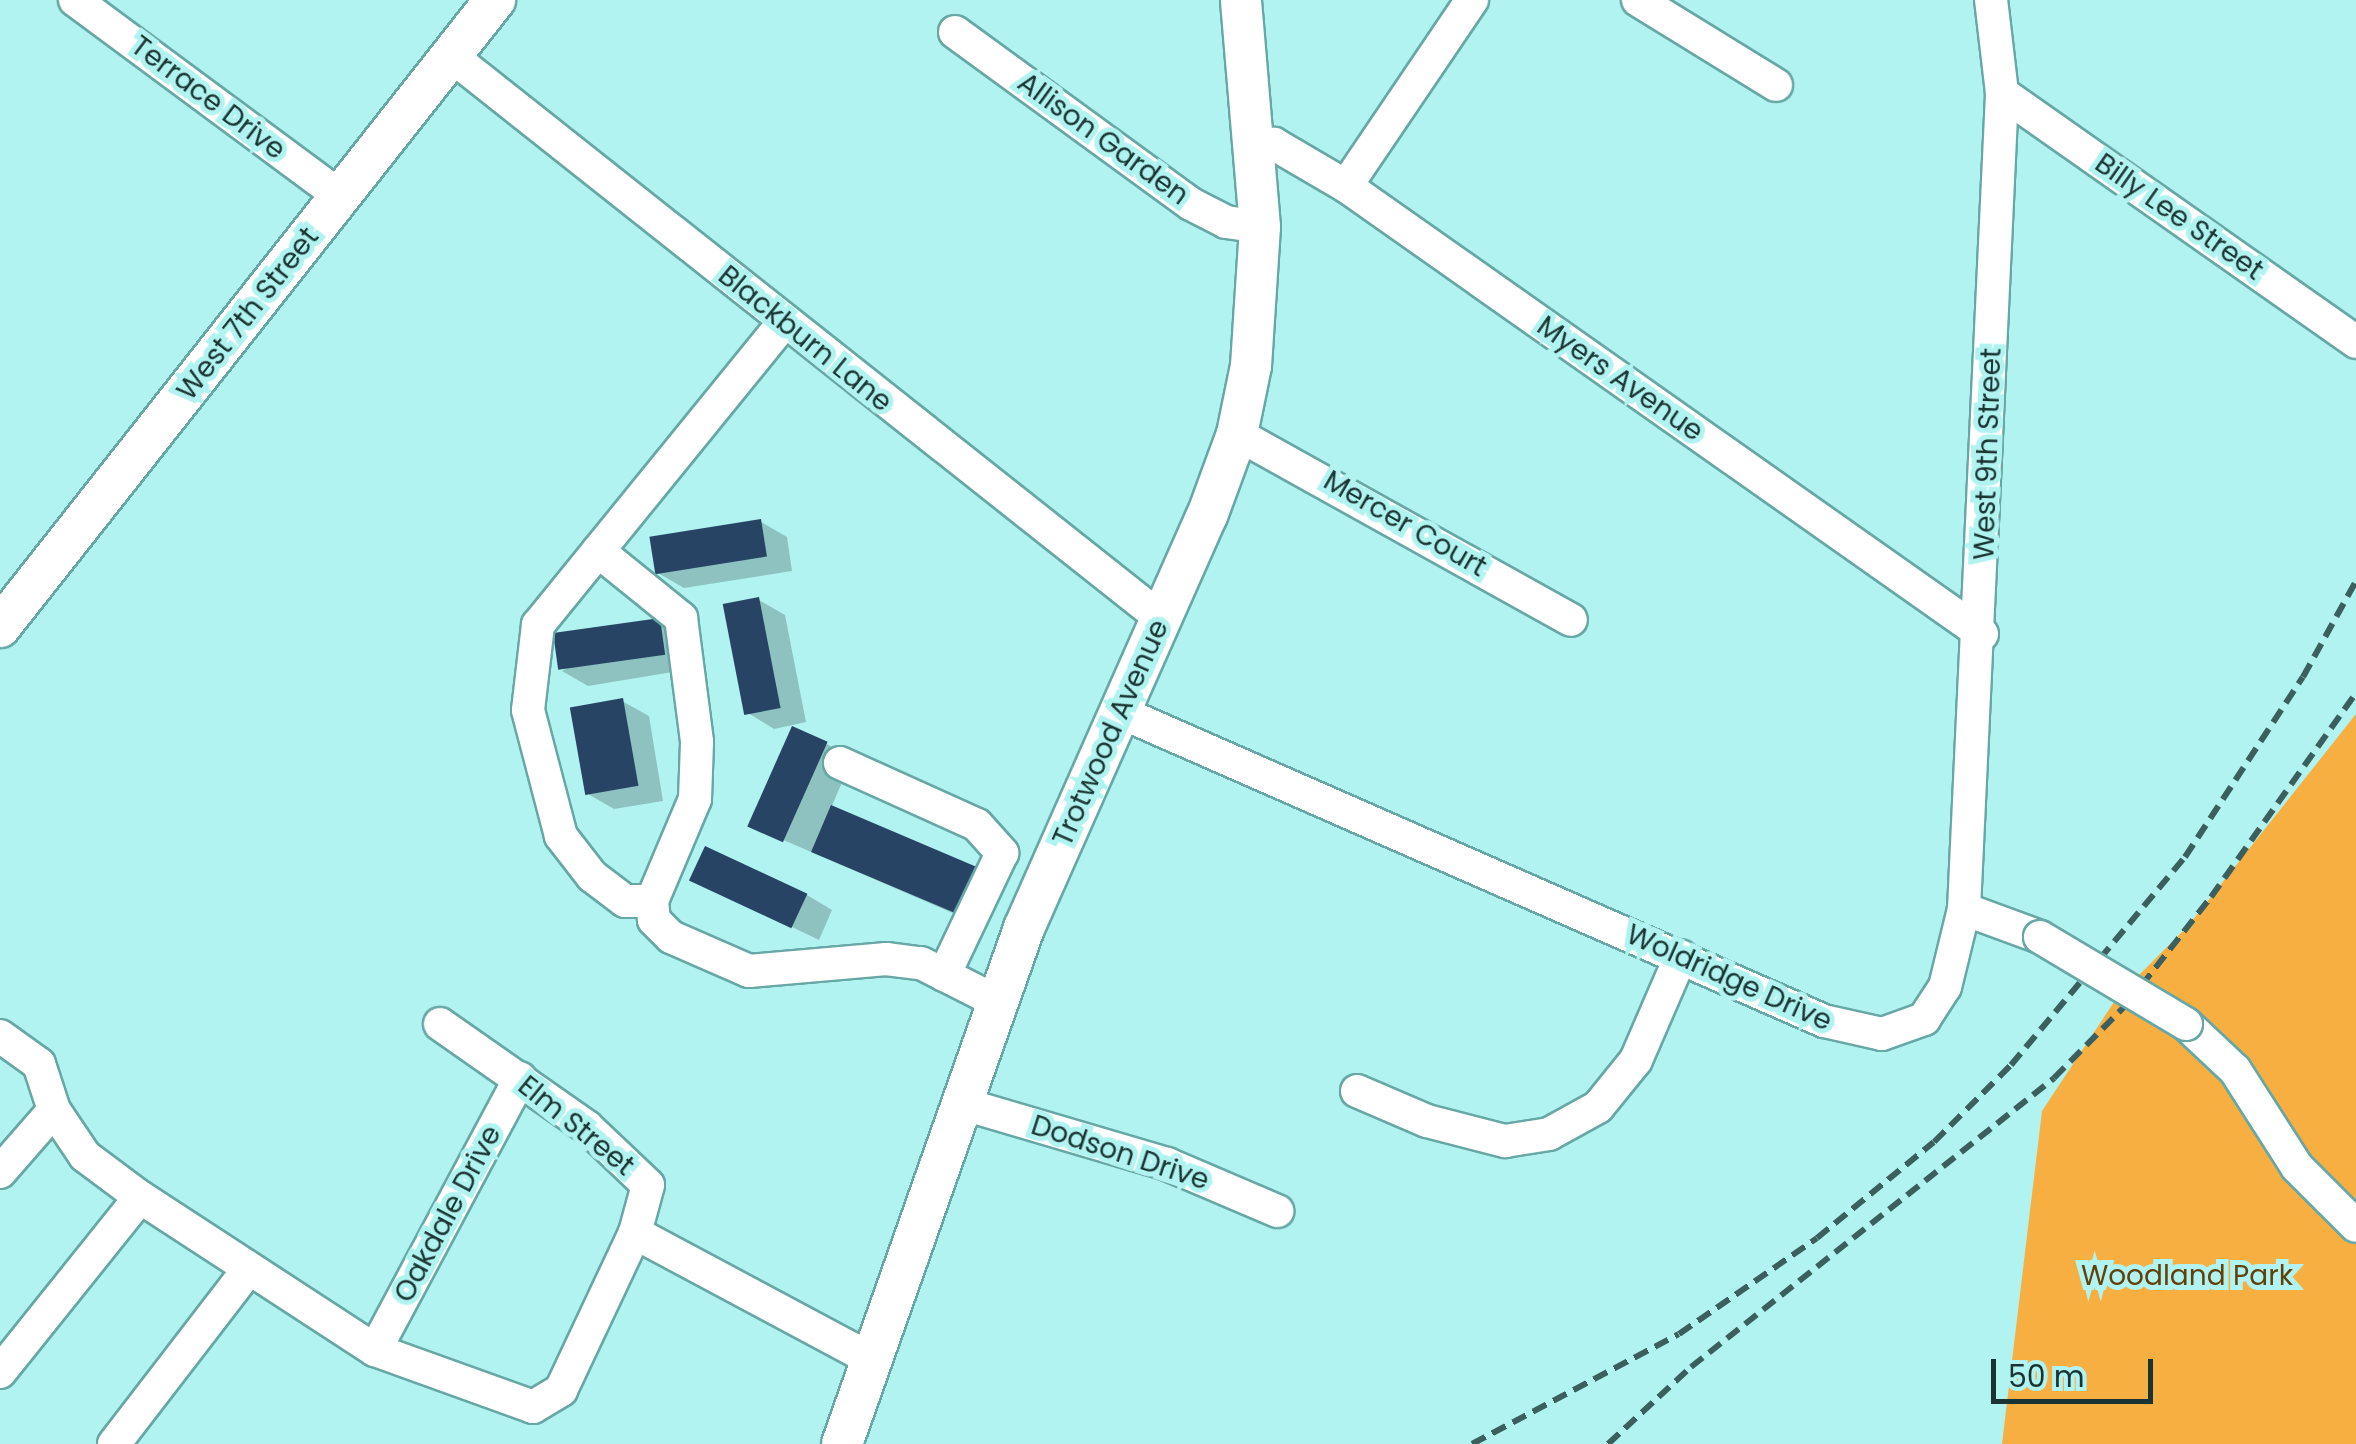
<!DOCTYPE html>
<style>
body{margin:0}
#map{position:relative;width:2356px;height:1444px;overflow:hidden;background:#b1f3f0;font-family:Poppins,sans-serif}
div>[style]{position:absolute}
.green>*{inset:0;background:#f8af41}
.shadow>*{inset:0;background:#0003}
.building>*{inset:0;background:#284465;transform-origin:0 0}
.roads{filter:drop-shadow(2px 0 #67a7a5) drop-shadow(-2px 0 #67a7a5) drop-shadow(0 2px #67a7a5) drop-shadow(0 -2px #67a7a5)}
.minor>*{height:32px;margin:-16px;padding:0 16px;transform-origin:16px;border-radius:16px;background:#fff}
.major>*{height:40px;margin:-20px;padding:0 20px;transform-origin:20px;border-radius:20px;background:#fff}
.rail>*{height:6px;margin-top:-3px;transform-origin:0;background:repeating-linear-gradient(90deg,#3b5f5e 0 15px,transparent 0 23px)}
.bridges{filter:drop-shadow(2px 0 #67a7a5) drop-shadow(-2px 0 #67a7a5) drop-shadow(0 2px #67a7a5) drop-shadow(0 -2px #67a7a5)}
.minor-bridge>*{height:32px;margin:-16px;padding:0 16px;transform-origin:16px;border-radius:16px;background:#fff}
span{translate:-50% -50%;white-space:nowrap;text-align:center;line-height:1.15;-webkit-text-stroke:10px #b1f3f0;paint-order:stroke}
.street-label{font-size:28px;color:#193433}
.park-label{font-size:28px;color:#62400a}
.scale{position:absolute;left:1991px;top:1359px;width:162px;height:45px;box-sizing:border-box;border:5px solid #193433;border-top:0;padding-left:12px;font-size:30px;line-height:35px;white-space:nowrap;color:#193433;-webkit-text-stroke:8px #b1f3f0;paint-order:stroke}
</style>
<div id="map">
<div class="green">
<div style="clip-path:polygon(2356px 714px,2356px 1444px,2002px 1444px,2042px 1111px,2118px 996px,2188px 926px)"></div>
</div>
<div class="shadow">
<div style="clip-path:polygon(761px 522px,787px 537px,792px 571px,684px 588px,658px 573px)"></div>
<div style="clip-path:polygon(759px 600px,785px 615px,806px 722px,774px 729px,748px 713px)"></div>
<div style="clip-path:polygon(659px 621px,685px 636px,691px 669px,588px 686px,562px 671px)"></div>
<div style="clip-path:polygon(622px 701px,649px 716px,663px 801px,614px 809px,588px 794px)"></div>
<div style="clip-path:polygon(827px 744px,852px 759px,831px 808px,985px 927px,751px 826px)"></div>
<div style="clip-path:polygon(692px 879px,807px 895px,832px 910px,819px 940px)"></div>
</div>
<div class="building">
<div style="left:761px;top:519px;width:38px;height:113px;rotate:81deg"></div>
<div style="left:759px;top:597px;width:113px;height:37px;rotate:79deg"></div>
<div style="left:660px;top:618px;width:37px;height:108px;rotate:82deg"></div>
<div style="left:623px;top:698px;width:89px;height:54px;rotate:80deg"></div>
<div style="left:792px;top:726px;width:39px;height:110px;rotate:24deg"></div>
<div style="left:831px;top:805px;width:159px;height:51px;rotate:23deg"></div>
<div style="left:705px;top:846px;width:113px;height:38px;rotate:25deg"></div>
</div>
<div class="roads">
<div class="minor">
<div style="left:75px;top:0;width:331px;rotate:36.5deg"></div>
<div style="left:1638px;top:0;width:162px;rotate:31.6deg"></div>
<div style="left:955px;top:32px;width:292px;rotate:36.1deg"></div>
<div style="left:1191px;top:204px;width:39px;rotate:27deg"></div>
<div style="left:1226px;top:222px;width:34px;rotate:8deg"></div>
<div style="left:450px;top:55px;width:908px;rotate:38.38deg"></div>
<div style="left:2002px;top:93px;width:433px;rotate:35.1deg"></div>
<div style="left:1252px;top:145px;width:22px;rotate:-3deg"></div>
<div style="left:1274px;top:144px;width:83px;rotate:30.3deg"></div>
<div style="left:1346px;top:186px;width:778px;rotate:35.16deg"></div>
<div style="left:1346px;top:186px;width:225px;rotate:-55.9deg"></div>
<div style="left:1237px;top:434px;width:382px;rotate:29.1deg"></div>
<div style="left:598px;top:551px;width:107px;rotate:38.9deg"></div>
<div style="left:681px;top:618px;width:125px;rotate:82.6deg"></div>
<div style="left:697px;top:742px;width:57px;rotate:92deg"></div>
<div style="left:695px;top:799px;width:111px;rotate:112.9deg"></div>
<div style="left:652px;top:901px;width:19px;rotate:84deg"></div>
<div style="left:654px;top:920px;width:24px;rotate:45deg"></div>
<div style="left:671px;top:937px;width:85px;rotate:23.6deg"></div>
<div style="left:749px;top:971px;width:138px;rotate:-5deg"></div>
<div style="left:886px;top:959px;width:35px;rotate:7deg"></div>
<div style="left:921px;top:963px;width:84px;rotate:26.9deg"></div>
<div style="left:1120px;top:712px;width:769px;rotate:23.7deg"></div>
<div style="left:1824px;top:1021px;width:59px;rotate:12.6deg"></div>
<div style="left:1882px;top:1034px;width:45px;rotate:-19.7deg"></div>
<div style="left:1924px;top:1019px;width:38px;rotate:-57deg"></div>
<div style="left:1945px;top:987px;width:80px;rotate:-76.3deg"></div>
<div style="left:1964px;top:909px;width:817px;rotate:-87.33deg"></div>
<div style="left:2002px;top:93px;width:94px;rotate:-96.7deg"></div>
<div style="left:840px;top:763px;width:150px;rotate:24.3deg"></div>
<div style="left:977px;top:825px;width:38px;rotate:48deg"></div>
<div style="left:1002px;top:853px;width:135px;rotate:115.4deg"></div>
<div style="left:652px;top:901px;width:27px;rotate:180deg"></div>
<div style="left:625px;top:901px;width:41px;rotate:-142.9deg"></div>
<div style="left:592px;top:876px;width:51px;rotate:-127.8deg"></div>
<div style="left:561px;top:836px;width:130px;rotate:-104.7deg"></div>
<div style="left:528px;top:710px;width:86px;rotate:-83.3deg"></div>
<div style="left:538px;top:625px;width:390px;rotate:-50.9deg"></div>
<div style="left:1964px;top:909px;width:81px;rotate:20.2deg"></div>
<div style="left:440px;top:1024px;width:179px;rotate:35deg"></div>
<div style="left:587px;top:1127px;width:84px;rotate:43.6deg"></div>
<div style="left:648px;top:1185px;width:50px;rotate:105.2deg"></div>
<div style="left:635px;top:1233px;width:268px;rotate:28.1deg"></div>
<div style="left:2186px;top:1024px;width:67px;rotate:43.2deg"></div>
<div style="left:2235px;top:1070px;width:115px;rotate:57.4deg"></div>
<div style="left:2297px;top:1167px;width:83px;rotate:45deg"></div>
<div style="left:0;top:1036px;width:48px;rotate:35.7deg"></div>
<div style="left:39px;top:1064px;width:48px;rotate:71.9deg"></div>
<div style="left:54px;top:1110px;width:55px;rotate:56deg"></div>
<div style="left:85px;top:1156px;width:69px;rotate:36.7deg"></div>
<div style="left:140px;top:1197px;width:280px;rotate:33.1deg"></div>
<div style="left:375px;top:1350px;width:168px;rotate:19.8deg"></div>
<div style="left:533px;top:1407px;width:33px;rotate:-31deg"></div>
<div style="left:561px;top:1390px;width:174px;rotate:-64.8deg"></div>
<div style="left:1357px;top:1091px;width:76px;rotate:23.2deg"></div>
<div style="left:1427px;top:1121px;width:81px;rotate:14.4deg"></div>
<div style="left:1505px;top:1141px;width:45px;rotate:-9deg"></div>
<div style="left:1549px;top:1134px;width:56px;rotate:-28.9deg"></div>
<div style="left:1598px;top:1107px;width:60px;rotate:-51deg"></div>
<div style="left:1636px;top:1060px;width:113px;rotate:-66.6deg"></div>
<div style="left:960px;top:1103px;width:216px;rotate:16.4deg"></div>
<div style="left:1167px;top:1164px;width:120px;rotate:23.1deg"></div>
<div style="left:0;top:1172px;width:82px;rotate:-48.9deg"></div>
<div style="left:375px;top:1350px;width:308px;rotate:-61.9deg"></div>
<div style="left:0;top:1372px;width:224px;rotate:-51.3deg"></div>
<div style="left:114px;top:1444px;width:218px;rotate:-52.4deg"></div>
</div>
<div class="major">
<div style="left:0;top:627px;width:799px;rotate:-51.71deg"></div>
<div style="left:842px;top:1444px;width:547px;rotate:-70.57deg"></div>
<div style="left:1024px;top:928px;width:451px;rotate:-66.1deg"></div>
<div style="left:1207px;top:516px;width:87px;rotate:-69.9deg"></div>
<div style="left:1237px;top:434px;width:69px;rotate:-78.4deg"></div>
<div style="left:1251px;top:366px;width:139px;rotate:-86.3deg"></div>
<div style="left:1260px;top:227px;width:228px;rotate:-94.8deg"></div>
</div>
</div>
<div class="rail">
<div style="left:1472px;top:1444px;width:234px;rotate:-28deg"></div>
<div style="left:1679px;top:1334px;width:168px;rotate:-34.8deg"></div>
<div style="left:1817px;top:1238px;width:151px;rotate:-39.4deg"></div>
<div style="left:1934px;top:1142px;width:109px;rotate:-45deg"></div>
<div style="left:2011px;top:1065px;width:271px;rotate:-50.1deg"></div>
<div style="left:2185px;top:857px;width:215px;rotate:-56.8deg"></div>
<div style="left:2303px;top:677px;width:110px;rotate:-61.1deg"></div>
<div style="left:1608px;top:1444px;width:113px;rotate:-42.9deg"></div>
<div style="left:1691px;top:1367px;width:464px;rotate:-38.5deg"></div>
<div style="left:2054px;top:1078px;width:104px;rotate:-45.4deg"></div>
<div style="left:2127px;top:1004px;width:136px;rotate:-51.9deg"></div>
<div style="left:2211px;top:897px;width:250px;rotate:-54.6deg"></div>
</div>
<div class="bridges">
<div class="minor-bridge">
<div style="left:2040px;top:937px;width:170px;rotate:30.8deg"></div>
</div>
</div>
<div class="street-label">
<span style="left:208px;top:98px;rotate:37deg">Terrace Drive</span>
<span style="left:1103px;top:139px;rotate:36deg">Allison Garden</span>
<span style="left:2179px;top:217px;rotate:35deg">Billy Lee Street</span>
<span style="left:248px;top:314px;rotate:-52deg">West 7th Street</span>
<span style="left:805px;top:339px;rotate:39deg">Blackburn Lane</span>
<span style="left:1620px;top:379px;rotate:35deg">Myers Avenue</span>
<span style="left:1988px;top:454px;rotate:-88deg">West 9th Street</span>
<span style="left:1405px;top:524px;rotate:30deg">Mercer Court</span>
<span style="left:1111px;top:733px;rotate:-66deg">Trotwood Avenue</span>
<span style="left:1729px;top:978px;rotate:24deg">Woldridge Drive</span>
<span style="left:576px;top:1126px;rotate:39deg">Elm Street</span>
<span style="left:1120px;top:1153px;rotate:18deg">Dodson Drive</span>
<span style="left:448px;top:1214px;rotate:-62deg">Oakdale Drive</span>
</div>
<div class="park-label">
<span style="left:2187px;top:1276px">Woodland Park</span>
</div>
<div class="scale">50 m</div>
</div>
